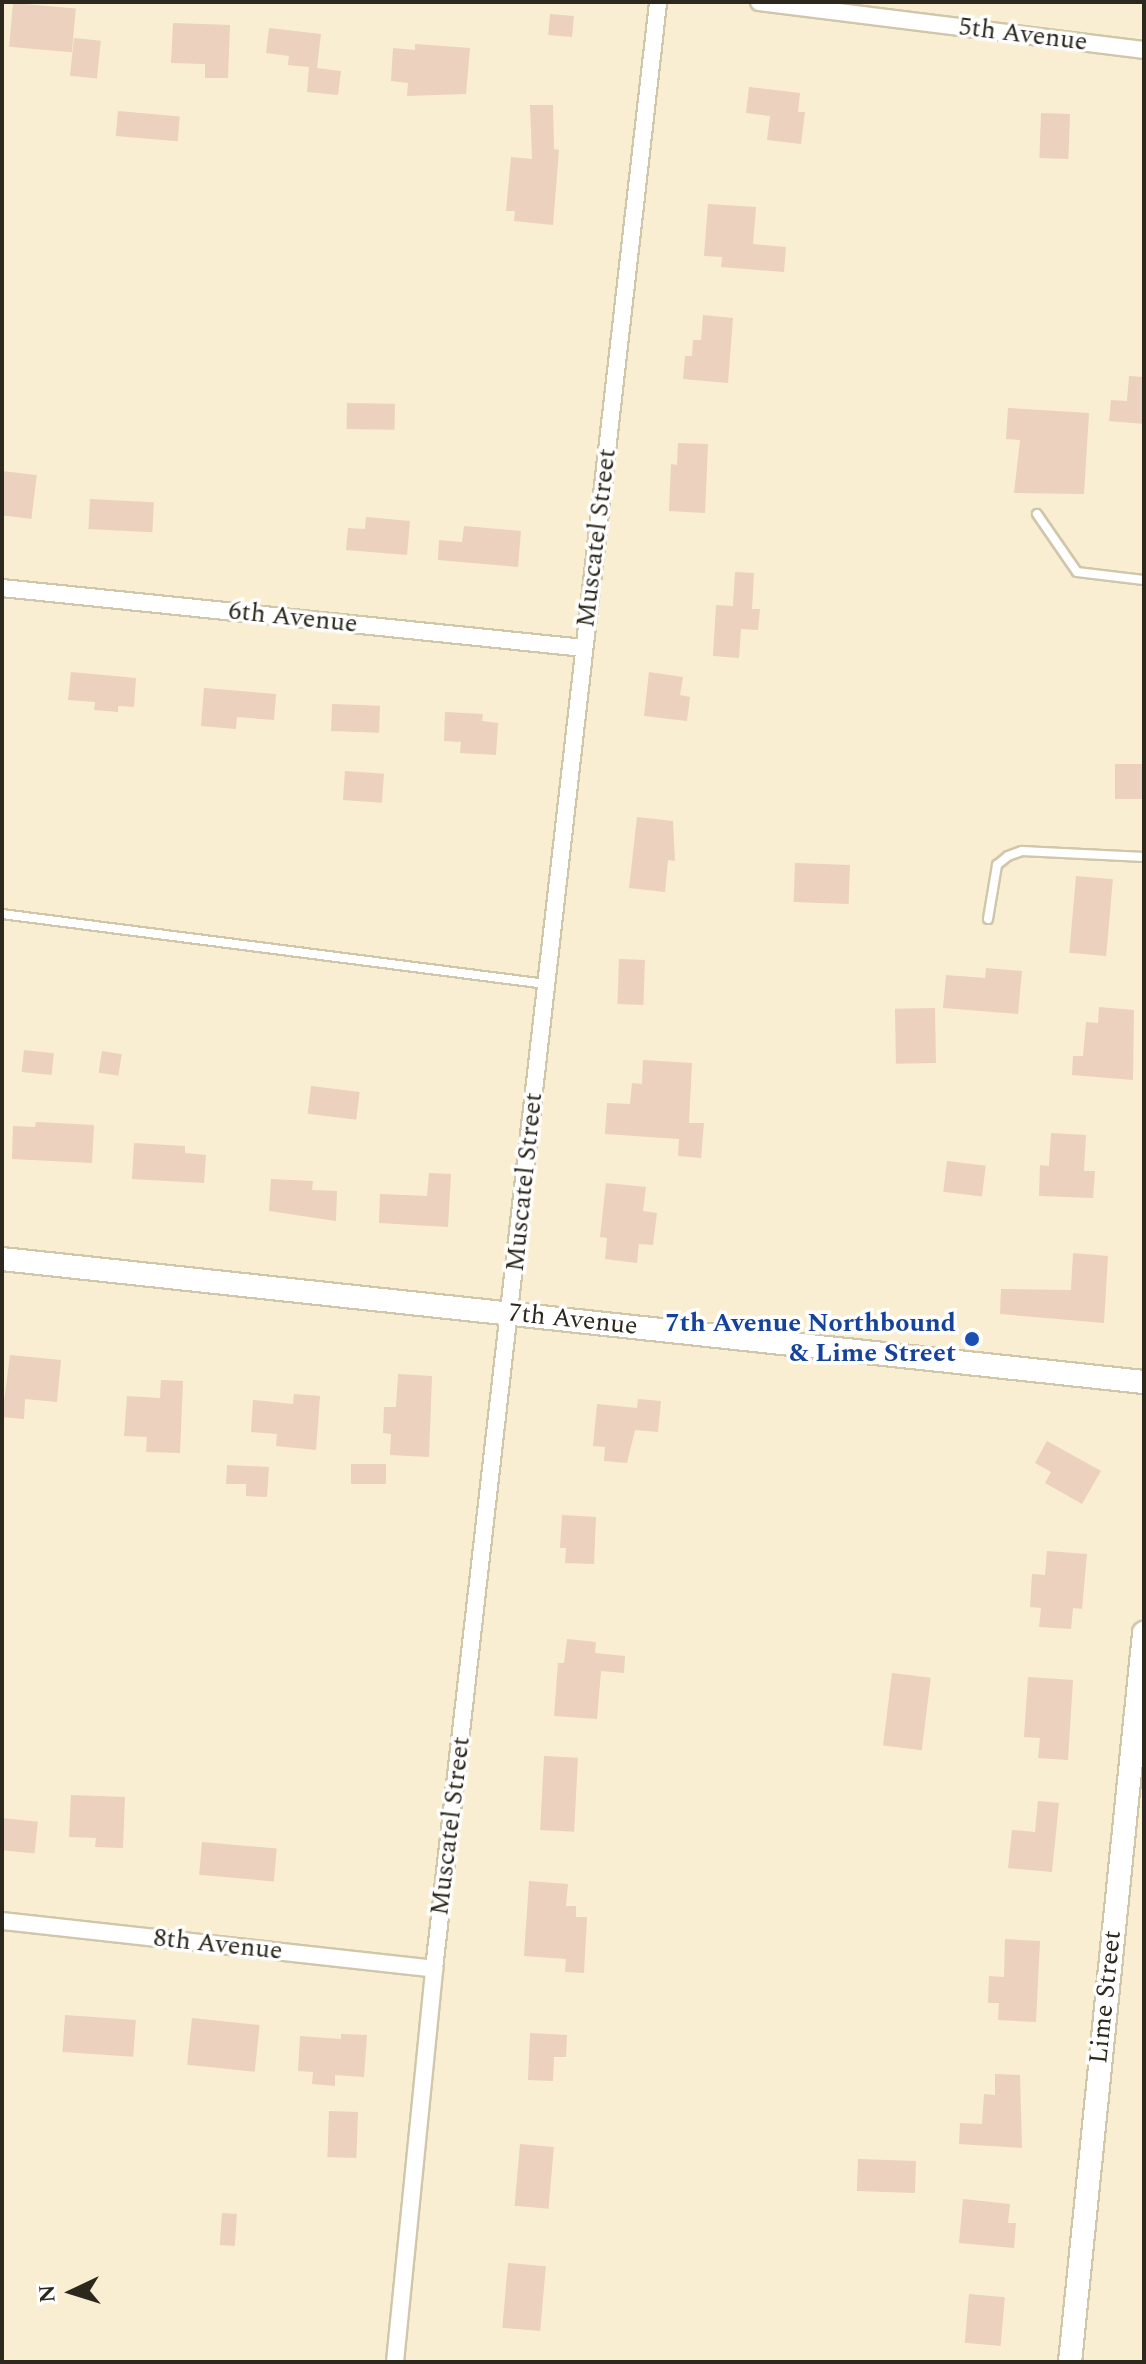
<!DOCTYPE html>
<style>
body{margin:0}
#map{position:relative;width:1146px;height:2364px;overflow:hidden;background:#f9eed1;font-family:Spectral,serif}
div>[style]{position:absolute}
.building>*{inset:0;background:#ebd1be;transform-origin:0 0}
.roads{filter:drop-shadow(2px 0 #d0c6aa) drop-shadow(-2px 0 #d0c6aa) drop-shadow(0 2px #d0c6aa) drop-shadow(0 -2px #d0c6aa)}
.lane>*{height:8px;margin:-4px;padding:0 4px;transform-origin:4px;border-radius:4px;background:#fff}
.street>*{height:16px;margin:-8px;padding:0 8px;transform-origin:8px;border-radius:8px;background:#fff}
.secondary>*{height:22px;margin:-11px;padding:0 11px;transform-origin:11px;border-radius:11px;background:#fff}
.dots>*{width:22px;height:22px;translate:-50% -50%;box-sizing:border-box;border:4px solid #fff;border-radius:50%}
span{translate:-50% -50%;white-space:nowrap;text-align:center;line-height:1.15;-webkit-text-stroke:7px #fff;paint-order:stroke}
.street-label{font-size:26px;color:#2c281d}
.transit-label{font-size:26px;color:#164399;font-weight:700}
.right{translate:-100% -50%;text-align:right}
.frame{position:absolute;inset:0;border:4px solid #2c281d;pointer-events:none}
.north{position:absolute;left:32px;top:2252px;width:80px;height:80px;-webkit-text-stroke:6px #fff;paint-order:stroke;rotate:266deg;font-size:22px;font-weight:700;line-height:32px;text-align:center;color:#2c281d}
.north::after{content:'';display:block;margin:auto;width:28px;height:36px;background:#2c281d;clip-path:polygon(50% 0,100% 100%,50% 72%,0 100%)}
</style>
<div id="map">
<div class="building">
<div style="left:13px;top:3px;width:63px;height:44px;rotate:5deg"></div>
<div style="left:550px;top:14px;width:24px;height:21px;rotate:5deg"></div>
<div style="clip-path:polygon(173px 23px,230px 25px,228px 78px,205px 78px,205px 64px,171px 63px)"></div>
<div style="clip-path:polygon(269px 28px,321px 34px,317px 68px,341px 71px,338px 95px,307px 92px,309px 67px,288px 65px,289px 56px,266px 53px)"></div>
<div style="left:74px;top:38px;width:27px;height:38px;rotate:6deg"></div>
<div style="clip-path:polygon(415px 44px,470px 48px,466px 94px,407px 96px,408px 83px,391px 81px,393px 48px,415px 50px)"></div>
<div style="clip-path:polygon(749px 87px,800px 93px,798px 112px,805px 112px,801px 144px,767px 140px,770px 116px,746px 113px)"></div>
<div style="clip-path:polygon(530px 105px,553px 105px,554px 149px,559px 150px,553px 225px,514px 221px,515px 211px,506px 211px,511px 157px,532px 159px)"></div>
<div style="left:118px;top:111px;width:62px;height:25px;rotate:5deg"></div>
<div style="left:1041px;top:113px;width:29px;height:45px;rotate:2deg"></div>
<div style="clip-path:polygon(708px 204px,756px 207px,753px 244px,786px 247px,784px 272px,721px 267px,722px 257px,704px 256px)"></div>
<div style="clip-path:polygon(703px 315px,733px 318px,728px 383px,683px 379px,685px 356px,692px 356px,693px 340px,701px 340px)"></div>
<div style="clip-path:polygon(1129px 376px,1144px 377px,1144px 424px,1109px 421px,1111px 400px,1127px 401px)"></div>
<div style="left:347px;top:403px;width:48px;height:26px;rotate:1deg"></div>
<div style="clip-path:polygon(1008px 408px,1089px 413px,1084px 494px,1014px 493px,1020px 440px,1006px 439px)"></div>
<div style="clip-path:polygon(678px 443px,708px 444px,705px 513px,669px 511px,671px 464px,677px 465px)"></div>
<div style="left:2px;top:471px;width:35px;height:44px;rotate:7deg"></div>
<div style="left:90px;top:499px;width:64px;height:30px;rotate:3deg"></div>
<div style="clip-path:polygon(366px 517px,410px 521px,407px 555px,346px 550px,348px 528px,365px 529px)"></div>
<div style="clip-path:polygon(464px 526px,521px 531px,518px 567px,438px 560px,439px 540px,462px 542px)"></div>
<div style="clip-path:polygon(735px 572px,754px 573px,752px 609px,760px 609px,758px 630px,741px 629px,739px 658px,713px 656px,716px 605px,733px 606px)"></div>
<div style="clip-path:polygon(71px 672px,136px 678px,134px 707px,118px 706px,118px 712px,94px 710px,95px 702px,68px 700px)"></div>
<div style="clip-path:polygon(649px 672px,683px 677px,680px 695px,690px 697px,687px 721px,644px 716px)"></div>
<div style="clip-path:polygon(204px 688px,276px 694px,274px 720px,237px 717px,236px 729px,201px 726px)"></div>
<div style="left:332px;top:704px;width:48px;height:27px;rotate:2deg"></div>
<div style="clip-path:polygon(445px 712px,483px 714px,482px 721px,498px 723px,496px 755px,460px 753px,461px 742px,444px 741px)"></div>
<div style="left:1144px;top:764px;width:35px;height:29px;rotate:90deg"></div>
<div style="left:345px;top:771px;width:39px;height:29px;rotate:4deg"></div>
<div style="clip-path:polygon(637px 817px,673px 821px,675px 861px,668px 860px,665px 892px,629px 888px)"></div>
<div style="left:795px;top:863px;width:55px;height:39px;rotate:2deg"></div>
<div style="left:1076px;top:876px;width:37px;height:77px;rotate:5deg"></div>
<div style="left:619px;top:959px;width:26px;height:45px;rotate:2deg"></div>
<div style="clip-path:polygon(986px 968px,1022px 971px,1018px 1014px,943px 1008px,946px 975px,985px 978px)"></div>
<div style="clip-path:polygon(1099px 1007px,1134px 1010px,1133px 1080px,1072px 1075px,1073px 1056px,1083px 1056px,1086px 1022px,1098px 1023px)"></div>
<div style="left:935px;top:1008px;width:55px;height:40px;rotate:89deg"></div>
<div style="left:24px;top:1050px;width:30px;height:22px;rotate:6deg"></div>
<div style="left:102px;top:1051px;width:20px;height:22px;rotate:9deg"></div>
<div style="clip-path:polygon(643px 1060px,692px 1063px,689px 1123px,704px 1123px,701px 1158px,678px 1156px,679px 1139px,605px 1134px,607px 1103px,630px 1104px,632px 1083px,642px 1084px)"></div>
<div style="left:311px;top:1086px;width:49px;height:28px;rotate:7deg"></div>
<div style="clip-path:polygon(36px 1122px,94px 1125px,92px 1163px,12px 1159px,13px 1126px,35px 1127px)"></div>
<div style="clip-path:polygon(1051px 1133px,1086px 1135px,1084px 1171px,1095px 1171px,1093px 1198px,1039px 1196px,1040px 1165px,1049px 1166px)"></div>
<div style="clip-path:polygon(134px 1143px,185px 1146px,185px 1153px,206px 1155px,204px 1183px,132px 1179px)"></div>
<div style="left:947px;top:1161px;width:39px;height:31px;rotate:7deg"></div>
<div style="clip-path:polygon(429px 1173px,451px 1174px,448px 1227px,379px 1223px,380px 1194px,427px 1196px)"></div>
<div style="clip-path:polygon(271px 1179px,313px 1181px,312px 1190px,337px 1191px,336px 1221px,269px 1211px)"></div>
<div style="clip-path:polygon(606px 1183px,646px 1187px,643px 1211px,657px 1213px,653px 1245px,639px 1244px,637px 1263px,605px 1259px,607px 1238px,600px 1237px)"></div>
<div style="clip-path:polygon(1073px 1253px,1108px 1256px,1104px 1323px,1000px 1314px,1001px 1289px,1071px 1290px)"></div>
<div style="clip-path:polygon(10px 1355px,61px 1360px,57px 1402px,25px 1399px,24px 1419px,2px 1417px)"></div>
<div style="clip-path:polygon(398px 1374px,432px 1376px,429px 1457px,390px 1455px,391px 1434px,383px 1433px,384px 1407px,396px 1407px)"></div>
<div style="clip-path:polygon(161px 1380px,183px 1381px,180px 1453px,146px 1452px,147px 1437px,124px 1436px,127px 1396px,160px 1398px)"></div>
<div style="clip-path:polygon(294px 1394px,320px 1396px,316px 1450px,276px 1446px,277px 1434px,251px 1432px,253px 1400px,293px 1404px)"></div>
<div style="clip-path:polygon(638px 1399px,661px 1401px,658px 1432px,635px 1430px,627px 1463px,604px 1461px,605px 1447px,593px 1446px,597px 1404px,637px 1408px)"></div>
<div style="clip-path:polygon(1047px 1441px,1101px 1471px,1082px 1504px,1045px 1483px,1051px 1472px,1035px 1463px)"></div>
<div style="left:351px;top:1464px;width:35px;height:20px"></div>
<div style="clip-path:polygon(227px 1465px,269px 1467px,267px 1497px,246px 1496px,246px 1484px,226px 1484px)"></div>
<div style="clip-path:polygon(562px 1515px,596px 1517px,594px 1564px,565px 1563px,566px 1548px,560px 1548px)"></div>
<div style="clip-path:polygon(1047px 1551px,1087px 1554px,1082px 1609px,1073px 1608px,1071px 1629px,1039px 1627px,1041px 1608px,1030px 1607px,1032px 1574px,1045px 1575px)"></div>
<div style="clip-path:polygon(567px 1639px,596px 1642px,595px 1653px,625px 1656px,624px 1673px,601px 1671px,597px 1719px,554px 1716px,558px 1663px,564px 1663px)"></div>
<div style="left:892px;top:1673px;width:39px;height:73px;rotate:7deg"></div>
<div style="clip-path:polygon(1028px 1677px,1073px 1680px,1068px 1760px,1038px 1758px,1040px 1738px,1024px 1737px)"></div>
<div style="left:544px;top:1756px;width:34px;height:74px;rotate:3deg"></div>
<div style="clip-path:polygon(71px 1795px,125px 1797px,123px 1848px,95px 1847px,96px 1838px,69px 1837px)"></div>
<div style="clip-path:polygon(1038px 1801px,1059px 1803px,1052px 1872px,1008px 1868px,1012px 1830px,1035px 1832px)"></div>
<div style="left:2px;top:1818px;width:36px;height:32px;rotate:6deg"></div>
<div style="left:202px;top:1842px;width:75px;height:33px;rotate:5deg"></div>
<div style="clip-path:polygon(529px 1881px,568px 1884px,566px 1906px,576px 1906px,576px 1917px,587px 1917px,584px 1973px,565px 1972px,566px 1959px,524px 1956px)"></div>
<div style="clip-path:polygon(1005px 1939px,1040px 1941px,1036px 2022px,998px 2020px,999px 2003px,988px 2003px,989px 1976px,1004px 1977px)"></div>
<div style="left:65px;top:2015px;width:71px;height:37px;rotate:4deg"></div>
<div style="left:192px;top:2018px;width:68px;height:47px;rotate:6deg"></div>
<div style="clip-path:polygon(530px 2033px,567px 2035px,566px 2057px,554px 2057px,553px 2081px,528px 2080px)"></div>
<div style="clip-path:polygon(341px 2034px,367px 2035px,364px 2077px,335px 2075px,335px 2086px,312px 2084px,313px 2072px,298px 2071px,300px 2036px,341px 2039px)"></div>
<div style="clip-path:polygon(995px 2074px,1020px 2075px,1022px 2148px,959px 2144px,960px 2123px,982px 2124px,984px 2094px,995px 2095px)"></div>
<div style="left:329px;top:2111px;width:29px;height:46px;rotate:2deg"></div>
<div style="left:520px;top:2144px;width:34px;height:62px;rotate:5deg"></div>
<div style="left:858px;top:2159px;width:58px;height:32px;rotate:2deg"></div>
<div style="clip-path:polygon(963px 2199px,1010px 2204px,1008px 2223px,1016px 2223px,1014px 2248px,959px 2243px)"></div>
<div style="left:222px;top:2213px;width:15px;height:32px;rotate:4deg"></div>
<div style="left:508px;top:2263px;width:38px;height:65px;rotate:5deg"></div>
<div style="left:969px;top:2294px;width:36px;height:49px;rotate:5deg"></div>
</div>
<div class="roads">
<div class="lane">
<div style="left:1037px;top:514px;width:70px;rotate:55.4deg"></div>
<div style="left:1077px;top:572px;width:67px;rotate:6.8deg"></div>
<div style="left:2px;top:914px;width:548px;rotate:7.33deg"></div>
<div style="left:988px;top:919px;width:55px;rotate:-80.5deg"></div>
<div style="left:997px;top:865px;width:14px;rotate:-39deg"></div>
<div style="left:1008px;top:856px;width:15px;rotate:-20deg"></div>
<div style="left:1022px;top:851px;width:122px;rotate:2.8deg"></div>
</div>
<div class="street">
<div style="left:759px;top:2px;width:388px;rotate:7.1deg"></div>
<div style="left:2px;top:588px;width:585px;rotate:5.89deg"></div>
<div style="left:2px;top:1921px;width:435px;rotate:6.3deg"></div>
<div style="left:395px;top:2362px;width:395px;rotate:-84.3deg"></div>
<div style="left:434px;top:1969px;width:1980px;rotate:-83.5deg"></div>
</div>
<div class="secondary">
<div style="left:2px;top:1259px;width:1149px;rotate:6.15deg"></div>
<div style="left:1070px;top:2362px;width:733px;rotate:-84.2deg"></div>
</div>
</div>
<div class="dots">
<div style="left:972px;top:1339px;background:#1a4fb4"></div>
</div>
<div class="street-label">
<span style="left:1023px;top:35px;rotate:7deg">5th Avenue</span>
<span style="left:597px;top:538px;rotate:-83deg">Muscatel Street</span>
<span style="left:293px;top:618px;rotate:6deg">6th Avenue</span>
<span style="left:525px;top:1182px;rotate:-84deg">Muscatel Street</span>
<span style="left:573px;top:1320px;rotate:6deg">7th Avenue</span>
<span style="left:451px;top:1826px;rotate:-83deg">Muscatel Street</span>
<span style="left:218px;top:1945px;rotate:6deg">8th Avenue</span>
<span style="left:1106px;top:1997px;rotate:-84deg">Lime Street</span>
</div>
<div class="transit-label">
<span class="right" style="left:956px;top:1339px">7th Avenue Northbound<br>&amp; Lime Street</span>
</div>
<div class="frame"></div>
<div class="north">N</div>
</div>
